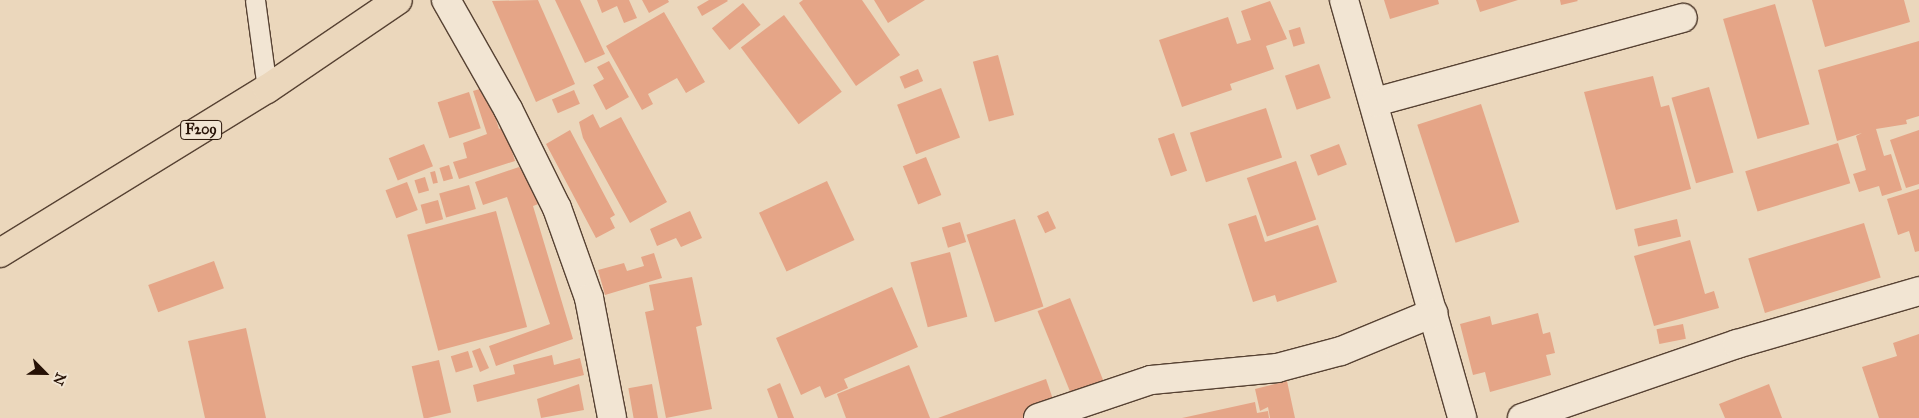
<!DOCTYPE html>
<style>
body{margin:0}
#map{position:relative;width:1919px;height:418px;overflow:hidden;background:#ebd7bc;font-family:"IM FELL Great Primer",serif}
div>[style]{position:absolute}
.building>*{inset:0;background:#e5a587;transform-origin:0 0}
.roads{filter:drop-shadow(1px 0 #574233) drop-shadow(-1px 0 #574233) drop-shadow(0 1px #574233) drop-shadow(0 -1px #574233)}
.service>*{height:19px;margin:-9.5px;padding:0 9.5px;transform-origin:9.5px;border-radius:9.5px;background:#f2e5d3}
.minor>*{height:28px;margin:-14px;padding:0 14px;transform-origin:14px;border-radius:14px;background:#f2e5d3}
.primary>*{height:28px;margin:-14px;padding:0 14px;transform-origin:14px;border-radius:14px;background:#ebd7bc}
span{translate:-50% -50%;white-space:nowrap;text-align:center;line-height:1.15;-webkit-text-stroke:4.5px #f2e5d3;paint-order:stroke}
.shield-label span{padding:1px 4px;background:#f2e5d3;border:1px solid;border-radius:4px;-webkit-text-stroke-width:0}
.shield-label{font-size:14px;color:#261105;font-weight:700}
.north{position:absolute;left:20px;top:348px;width:50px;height:50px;-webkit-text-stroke:4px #f2e5d3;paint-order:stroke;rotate:113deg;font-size:14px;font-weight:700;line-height:20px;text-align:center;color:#261105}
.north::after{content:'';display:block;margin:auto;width:18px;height:22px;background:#261105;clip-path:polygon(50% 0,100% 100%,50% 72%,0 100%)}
</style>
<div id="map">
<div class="building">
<div style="clip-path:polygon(538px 0,575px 84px,536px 102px,492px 1px)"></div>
<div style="clip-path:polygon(555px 0,580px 0,605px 54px,585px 63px)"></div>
<div style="clip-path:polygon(597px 0,629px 0,637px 18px,624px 23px,617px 6px,602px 13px)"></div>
<div style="clip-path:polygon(642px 0,668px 0,669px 2px,649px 13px)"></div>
<div style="clip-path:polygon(709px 0,727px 0,728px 1px,702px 16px,697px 7px)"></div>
<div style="clip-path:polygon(803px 0,862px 0,900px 55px,856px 86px,799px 3px)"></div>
<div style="clip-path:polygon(874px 0,925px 0,888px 23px)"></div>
<div style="clip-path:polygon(1384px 0,1438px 0,1439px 4px,1390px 19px)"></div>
<div style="clip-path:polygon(1476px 0,1518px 0,1480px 12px)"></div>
<div style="clip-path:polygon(1560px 0,1577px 0,1578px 1px,1561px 5px)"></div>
<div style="clip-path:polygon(1812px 0,1904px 0,1910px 22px,1825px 47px)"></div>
<div style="clip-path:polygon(1270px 1px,1287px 39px,1266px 46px,1274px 69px,1230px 84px,1232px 90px,1182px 107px,1159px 40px,1228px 17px,1237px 44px,1251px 40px,1241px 11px)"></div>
<div style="left:743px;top:3px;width:28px;height:40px;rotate:51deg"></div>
<div style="left:1775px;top:4px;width:125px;height:54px;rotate:74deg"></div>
<div style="clip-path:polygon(664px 12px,705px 82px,686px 93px,677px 78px,648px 94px,653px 104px,642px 110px,606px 46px)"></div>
<div style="left:784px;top:15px;width:96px;height:54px;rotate:53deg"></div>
<div style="left:1300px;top:27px;width:17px;height:12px;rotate:73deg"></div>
<div style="clip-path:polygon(1919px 41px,1919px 116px,1906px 120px,1907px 124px,1876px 129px,1884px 156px,1891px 154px,1902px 190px,1882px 196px,1879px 186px,1859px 192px,1853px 174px,1866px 170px,1856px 136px,1862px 133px,1837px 141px,1818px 70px)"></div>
<div style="left:998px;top:55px;width:62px;height:26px;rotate:75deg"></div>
<div style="clip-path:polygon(609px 61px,629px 97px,606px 110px,593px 85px,604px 79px,597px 67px)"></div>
<div style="left:1319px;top:64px;width:36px;height:36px;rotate:71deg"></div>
<div style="left:918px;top:69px;width:13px;height:20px;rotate:67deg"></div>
<div style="clip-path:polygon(1653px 76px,1661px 107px,1669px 105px,1691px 189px,1616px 210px,1584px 92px)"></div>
<div style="clip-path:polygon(486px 87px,499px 129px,505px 127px,515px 161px,459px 179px,453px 162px,467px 158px,463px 143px,487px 134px,473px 91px)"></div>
<div style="left:1709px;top:87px;width:89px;height:39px;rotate:74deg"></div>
<div style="left:941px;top:88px;width:53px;height:47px;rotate:69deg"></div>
<div style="left:574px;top:90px;width:15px;height:24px;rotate:67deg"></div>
<div style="left:469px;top:92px;width:38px;height:33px;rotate:72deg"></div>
<div style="left:1481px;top:104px;width:124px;height:67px;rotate:72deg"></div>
<div style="left:1266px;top:108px;width:52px;height:80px;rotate:72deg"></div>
<div style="clip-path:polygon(593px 114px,600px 128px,621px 117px,667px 202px,630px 223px,583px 138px,579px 122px)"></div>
<div style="clip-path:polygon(570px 130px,615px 215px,610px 218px,615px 228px,596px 238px,546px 144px)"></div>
<div style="clip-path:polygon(1919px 130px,1919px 184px,1906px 188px,1890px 140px)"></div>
<div style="left:1174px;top:133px;width:40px;height:17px;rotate:71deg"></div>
<div style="left:1838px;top:143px;width:42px;height:97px;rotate:73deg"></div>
<div style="left:424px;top:144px;width:24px;height:38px;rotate:68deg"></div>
<div style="left:1339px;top:144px;width:22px;height:31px;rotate:69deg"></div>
<div style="left:926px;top:157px;width:41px;height:25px;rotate:68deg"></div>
<div style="left:1296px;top:161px;width:62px;height:52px;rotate:71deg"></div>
<div style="left:449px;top:165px;width:14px;height:10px;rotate:73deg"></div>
<div style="clip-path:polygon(519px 167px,544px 202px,533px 206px,573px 339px,496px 366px,489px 346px,550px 324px,507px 197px,483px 205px,475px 182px)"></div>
<div style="left:435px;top:171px;width:12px;height:5px;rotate:76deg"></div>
<div style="left:425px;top:177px;width:14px;height:11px;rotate:73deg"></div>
<div style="left:827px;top:181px;width:65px;height:75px;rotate:65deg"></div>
<div style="left:407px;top:182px;width:30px;height:23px;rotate:69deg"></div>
<div style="left:469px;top:185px;width:25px;height:31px;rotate:74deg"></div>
<div style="clip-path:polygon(1919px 189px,1919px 251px,1915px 252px,1909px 231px,1898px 235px,1887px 199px)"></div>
<div style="left:438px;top:200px;width:20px;height:18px;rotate:75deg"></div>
<div style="left:496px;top:211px;width:120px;height:92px;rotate:75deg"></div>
<div style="clip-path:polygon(690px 211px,702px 238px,681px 247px,676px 238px,657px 246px,650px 229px)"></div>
<div style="left:1048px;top:211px;width:19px;height:12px;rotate:65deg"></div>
<div style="clip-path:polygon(1256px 215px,1265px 242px,1318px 225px,1337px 282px,1277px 302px,1275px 295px,1253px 302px,1228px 224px)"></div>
<div style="left:1015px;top:219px;width:92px;height:51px;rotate:72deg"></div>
<div style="left:1677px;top:219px;width:18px;height:44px;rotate:77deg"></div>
<div style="left:960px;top:222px;width:21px;height:19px;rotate:73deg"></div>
<div style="left:1864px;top:223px;width:57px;height:121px;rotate:73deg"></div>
<div style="clip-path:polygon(1690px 240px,1705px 294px,1714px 291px,1719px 308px,1654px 326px,1634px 256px)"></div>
<div style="left:950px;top:252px;width:67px;height:41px;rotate:75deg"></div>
<div style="clip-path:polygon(654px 253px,662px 278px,605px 295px,598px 270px,624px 263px,627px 271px,644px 266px,641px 257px)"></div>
<div style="left:214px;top:261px;width:29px;height:70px;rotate:70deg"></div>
<div style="clip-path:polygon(692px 277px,702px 325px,696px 327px,712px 409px,666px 418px,645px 312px,654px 310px,649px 285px)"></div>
<div style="clip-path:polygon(892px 287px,918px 347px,844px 379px,848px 388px,825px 398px,820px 386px,801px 395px,776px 338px)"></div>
<div style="left:1070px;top:298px;width:93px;height:35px;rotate:68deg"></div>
<div style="clip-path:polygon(1538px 313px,1543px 334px,1550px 332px,1555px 353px,1546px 355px,1551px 375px,1490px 392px,1485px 372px,1473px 375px,1460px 324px,1490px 316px,1492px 325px)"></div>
<div style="left:1683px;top:324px;width:15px;height:27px;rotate:79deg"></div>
<div style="clip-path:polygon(246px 328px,266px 418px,205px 418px,188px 341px)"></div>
<div style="clip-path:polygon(1919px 334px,1919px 418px,1879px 418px,1862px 367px,1897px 356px,1893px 343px)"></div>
<div style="clip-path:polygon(480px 348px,489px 368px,480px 372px,472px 351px)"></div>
<div style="left:468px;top:351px;width:17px;height:18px;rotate:73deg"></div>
<div style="clip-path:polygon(552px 355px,554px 365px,580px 358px,584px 375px,477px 402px,473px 385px,515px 374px,513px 365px)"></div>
<div style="left:439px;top:360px;width:54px;height:28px;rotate:77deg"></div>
<div style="clip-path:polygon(909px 365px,930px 418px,846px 418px,837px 394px)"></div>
<div style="clip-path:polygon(1046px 379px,1056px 408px,1026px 418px,938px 418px)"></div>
<div style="clip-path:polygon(1287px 381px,1295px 418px,1270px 418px,1268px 407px,1260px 411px,1255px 389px)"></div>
<div style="clip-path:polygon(780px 383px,794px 418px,778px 418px,767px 389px)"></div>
<div style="clip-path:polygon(579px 384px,584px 410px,541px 418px,537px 399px)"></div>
<div style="left:652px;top:384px;width:35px;height:24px;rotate:80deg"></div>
<div style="clip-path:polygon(1769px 384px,1782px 418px,1725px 418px,1719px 404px)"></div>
<div style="clip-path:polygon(1255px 402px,1257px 413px,1268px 411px,1269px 418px,1182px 418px)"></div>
</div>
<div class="roads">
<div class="service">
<div style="left:255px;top:0;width:90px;rotate:82.3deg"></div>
</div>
<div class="minor">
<div style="left:446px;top:0;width:125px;rotate:60.4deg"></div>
<div style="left:508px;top:109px;width:110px;rotate:63.7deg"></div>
<div style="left:557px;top:208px;width:96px;rotate:70.4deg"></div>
<div style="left:589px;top:298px;width:122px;rotate:79.1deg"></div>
<div style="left:1344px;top:0;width:434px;rotate:74.2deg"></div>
<div style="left:1375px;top:102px;width:319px;rotate:-15.3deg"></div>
<div style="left:1038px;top:418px;width:119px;rotate:-18.6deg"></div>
<div style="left:1151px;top:380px;width:127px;rotate:-5.4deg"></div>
<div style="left:1277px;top:368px;width:66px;rotate:-14.9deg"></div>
<div style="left:1341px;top:351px;width:100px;rotate:-22.4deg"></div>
<div style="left:1522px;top:418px;width:227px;rotate:-19deg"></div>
<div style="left:1737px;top:344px;width:190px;rotate:-16.2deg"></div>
</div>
<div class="primary">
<div style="left:0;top:253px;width:313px;rotate:-31.6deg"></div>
<div style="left:267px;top:89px;width:158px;rotate:-34.2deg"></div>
</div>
</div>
<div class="shield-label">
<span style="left:201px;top:130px">F209</span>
</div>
<div class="north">N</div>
</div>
